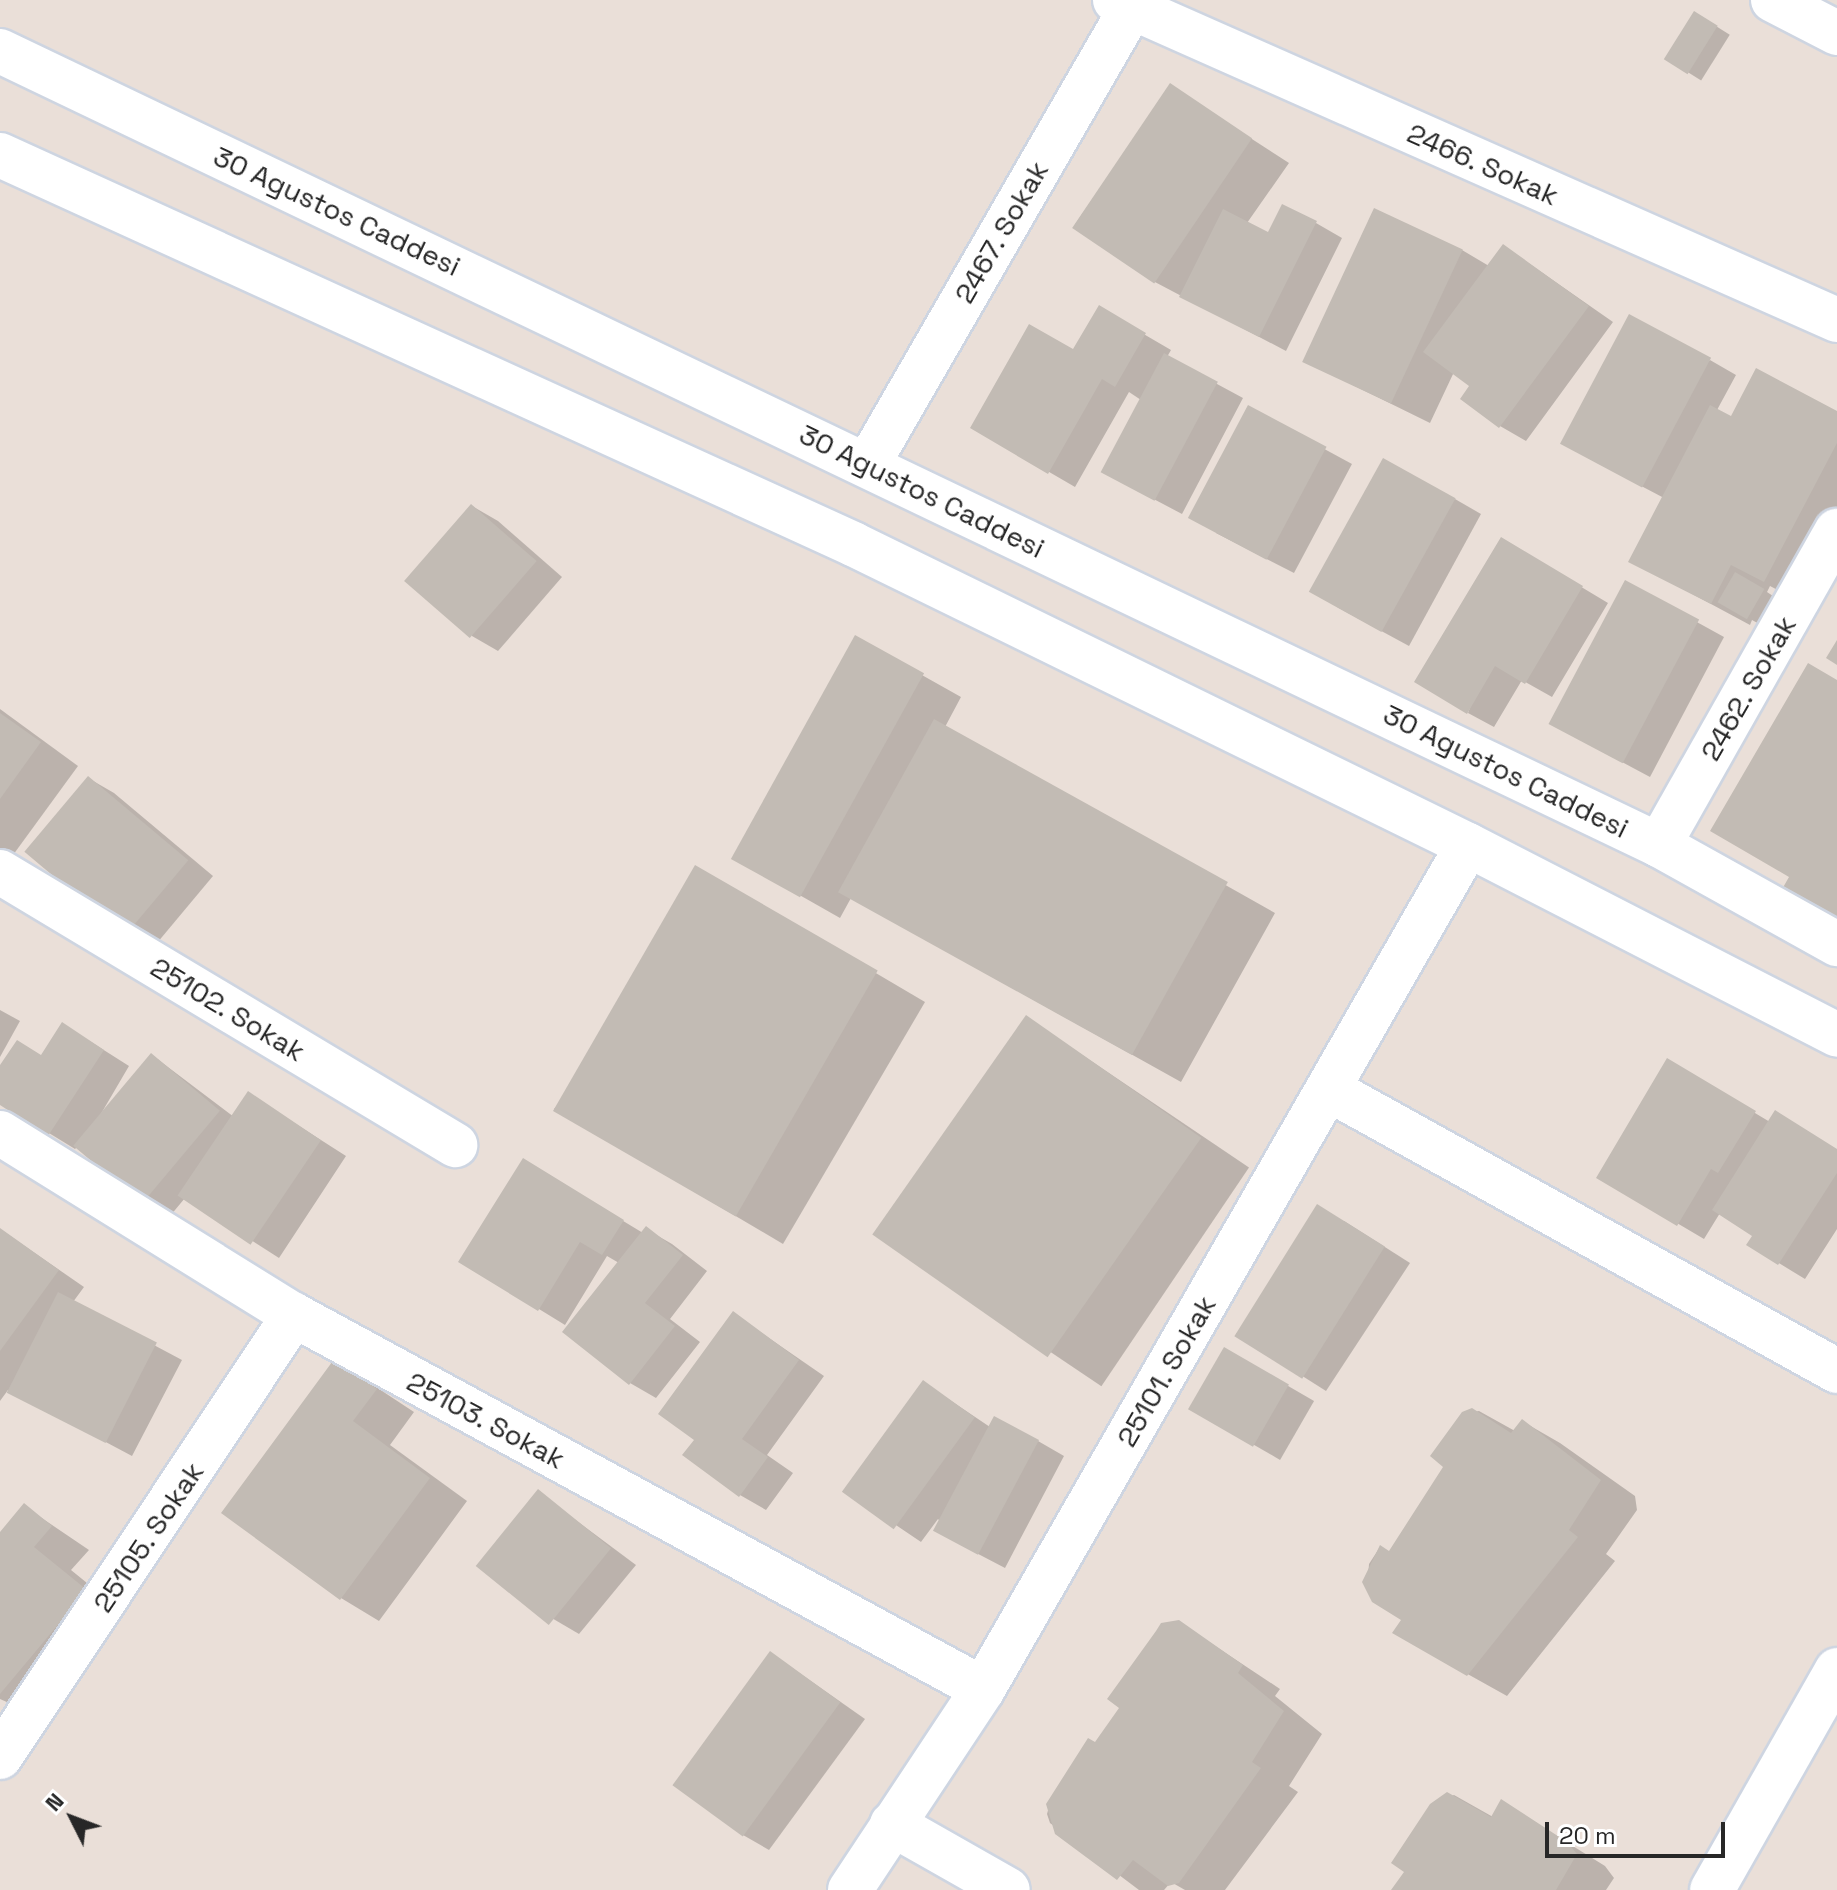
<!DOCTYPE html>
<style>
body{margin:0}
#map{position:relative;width:1837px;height:1890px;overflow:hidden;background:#eadfd8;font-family:"Space Grotesk",sans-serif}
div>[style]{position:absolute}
.shadow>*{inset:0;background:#0003;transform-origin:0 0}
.building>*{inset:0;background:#c2bbb4;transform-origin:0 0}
.roads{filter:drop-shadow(2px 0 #ced5e1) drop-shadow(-2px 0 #ced5e1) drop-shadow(0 2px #ced5e1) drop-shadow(0 -2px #ced5e1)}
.minor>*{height:44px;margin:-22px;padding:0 22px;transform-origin:22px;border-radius:22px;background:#fff}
.secondary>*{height:44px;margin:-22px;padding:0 22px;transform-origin:22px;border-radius:22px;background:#fff}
span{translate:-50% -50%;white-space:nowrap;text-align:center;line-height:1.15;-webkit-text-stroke:6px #fff;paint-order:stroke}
.street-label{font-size:28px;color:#272727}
.north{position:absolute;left:32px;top:1778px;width:80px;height:80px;-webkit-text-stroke:6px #fff;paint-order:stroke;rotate:312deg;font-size:22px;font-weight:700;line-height:32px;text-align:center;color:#272727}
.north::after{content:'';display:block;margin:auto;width:28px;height:36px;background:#272727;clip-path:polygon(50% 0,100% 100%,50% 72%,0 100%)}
.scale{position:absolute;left:1545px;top:1822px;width:180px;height:36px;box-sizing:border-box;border:4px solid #272727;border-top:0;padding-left:10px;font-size:24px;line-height:28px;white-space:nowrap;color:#272727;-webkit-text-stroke:6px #fff;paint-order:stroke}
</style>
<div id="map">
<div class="shadow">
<div style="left:1695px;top:13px;width:41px;height:54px;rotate:32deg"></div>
<div style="clip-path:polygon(1170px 86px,1289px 163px,1247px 223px,1269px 234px,1316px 223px,1342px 238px,1286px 351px,1153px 281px,1074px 226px)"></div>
<div style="clip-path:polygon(1504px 246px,1613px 322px,1526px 441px,1500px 426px,1472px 386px,1454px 372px,1430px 423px,1306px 362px,1462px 250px,1489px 266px)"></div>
<div style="clip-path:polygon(1099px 308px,1171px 350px,1167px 357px,1243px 398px,1182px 514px,1129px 486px,1141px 400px,1129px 392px,1075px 487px,972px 427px,1073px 352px)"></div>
<div style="clip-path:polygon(1710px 360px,1736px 375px,1717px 410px,1732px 419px,1837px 413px,1837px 538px,1803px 603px,1770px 586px,1767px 592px,1776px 598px,1761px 625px,1752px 620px,1750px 625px,1631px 561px,1664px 498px,1588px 458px)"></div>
<div style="clip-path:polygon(1249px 408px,1352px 464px,1294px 573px,1216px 533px)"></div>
<div style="clip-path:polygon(1455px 499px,1481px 514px,1409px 646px,1337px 607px)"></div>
<div style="clip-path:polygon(472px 506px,498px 521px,562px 577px,498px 651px,472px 636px)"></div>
<div style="clip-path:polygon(1528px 555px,1608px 603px,1552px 697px,1522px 680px,1494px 727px,1468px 713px)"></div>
<div style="clip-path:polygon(1626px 583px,1724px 637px,1650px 777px,1577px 738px)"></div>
<div style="clip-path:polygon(856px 638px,961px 697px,945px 727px,1275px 913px,1181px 1082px,851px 898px,840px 918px,734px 858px)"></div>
<div style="clip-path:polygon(0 709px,78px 766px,5px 866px,0 863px)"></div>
<div style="clip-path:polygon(88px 778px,114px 793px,213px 876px,152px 949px,126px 934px)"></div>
<div style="clip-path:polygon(745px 896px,925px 1002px,783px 1244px,554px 1109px)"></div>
<div style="clip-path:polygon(0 1010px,20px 1021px,0 1057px)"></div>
<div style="left:1026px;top:1017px;width:269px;height:264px;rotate:34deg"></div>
<div style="clip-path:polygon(88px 1040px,129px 1066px,95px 1124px,152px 1055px,234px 1117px,249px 1094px,346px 1156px,279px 1258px,185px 1198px,170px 1216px,78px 1146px,75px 1149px,0 1103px,0 1069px)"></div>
<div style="clip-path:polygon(1668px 1061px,1770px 1122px,1837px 1150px,1837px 1229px,1805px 1279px,1749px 1245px,1755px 1235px,1720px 1213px,1704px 1239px,1599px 1177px)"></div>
<div style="clip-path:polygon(549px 1176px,643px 1233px,646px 1229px,672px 1244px,707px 1271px,670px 1319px,700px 1342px,656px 1398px,630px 1383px,619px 1263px,607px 1256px,565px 1325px,461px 1261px)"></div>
<div style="clip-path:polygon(1344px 1221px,1410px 1263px,1326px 1391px,1236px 1334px)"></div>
<div style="clip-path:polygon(0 1229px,84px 1287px,73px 1302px,182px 1360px,132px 1456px,8px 1390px,0 1401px)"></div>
<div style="clip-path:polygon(734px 1314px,824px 1376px,767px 1455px,793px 1473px,766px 1510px,740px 1495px,696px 1439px)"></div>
<div style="left:1224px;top:1349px;width:104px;height:68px;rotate:30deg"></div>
<div style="clip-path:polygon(335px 1360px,414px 1412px,390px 1445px,467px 1501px,379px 1621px,341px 1598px)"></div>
<div style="clip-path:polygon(923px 1382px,990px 1427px,1038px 1441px,1064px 1456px,1005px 1568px,961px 1545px,938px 1519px,921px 1542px,844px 1490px)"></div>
<div style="clip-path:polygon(1479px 1411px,1515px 1431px,1522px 1421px,1560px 1443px,1635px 1496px,1637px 1510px,1606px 1554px,1615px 1561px,1507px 1696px,1394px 1633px,1403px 1620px,1367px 1591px,1369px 1564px,1380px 1547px,1390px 1553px,1446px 1467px,1463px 1414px)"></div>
<div style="clip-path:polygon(538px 1492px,636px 1565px,579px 1634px,521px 1600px,478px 1565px)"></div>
<div style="clip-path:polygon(24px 1506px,89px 1550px,71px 1570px,124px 1613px,38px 1716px,0 1699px,0 1535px)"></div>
<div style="clip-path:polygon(1179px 1622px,1280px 1689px,1275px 1696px,1322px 1734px,1289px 1786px,1298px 1792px,1225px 1890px,1185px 1890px,1171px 1882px,1164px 1890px,1139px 1890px,1050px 1823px,1047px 1814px,1052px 1796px,1095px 1745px)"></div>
<div style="clip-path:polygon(771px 1653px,865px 1719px,769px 1850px,743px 1835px)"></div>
<div style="clip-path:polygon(1454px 1795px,1493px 1817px,1502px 1802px,1605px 1866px,1614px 1878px,1606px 1890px,1393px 1890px,1407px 1871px,1432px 1805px)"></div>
</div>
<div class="building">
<div style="left:1694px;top:11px;width:28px;height:57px;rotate:32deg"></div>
<div style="left:1170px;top:83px;width:99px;height:175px;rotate:34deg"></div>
<div style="clip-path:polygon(1282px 204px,1317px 221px,1259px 337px,1179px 297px,1223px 209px,1268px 232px)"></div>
<div style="left:1374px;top:208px;width:98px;height:170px;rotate:25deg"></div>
<div style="clip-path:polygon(1503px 244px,1589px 306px,1499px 428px,1460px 399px,1469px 386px,1423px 352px)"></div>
<div style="clip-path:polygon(1099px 305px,1146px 333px,1115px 387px,1102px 379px,1048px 474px,970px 428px,1029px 324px,1073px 349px)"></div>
<div style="left:1629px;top:314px;width:93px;height:147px;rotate:28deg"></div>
<div style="left:1164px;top:353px;width:61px;height:135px;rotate:28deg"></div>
<div style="clip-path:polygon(1756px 368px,1837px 411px,1837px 443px,1764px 582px,1731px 565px,1711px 604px,1628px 562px,1710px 405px,1731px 416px)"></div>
<div style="left:1248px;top:405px;width:89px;height:128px;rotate:28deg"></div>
<div style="left:1383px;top:458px;width:83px;height:153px;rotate:29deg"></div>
<div style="left:471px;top:504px;width:87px;height:102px;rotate:41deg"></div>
<div style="clip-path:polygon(1501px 537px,1583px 586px,1525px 684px,1495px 666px,1467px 714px,1414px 682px)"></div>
<div style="left:1735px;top:572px;width:34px;height:35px;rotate:30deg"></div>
<div style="left:1625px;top:580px;width:84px;height:163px;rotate:28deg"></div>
<div style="left:855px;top:635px;width:79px;height:256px;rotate:29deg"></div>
<div style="clip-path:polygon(1837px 640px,1837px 665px,1826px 658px)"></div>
<div style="clip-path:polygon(1808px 663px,1837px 680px,1837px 923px,1781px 891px,1789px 877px,1710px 831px)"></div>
<div style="clip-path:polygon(0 713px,41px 742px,0 799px)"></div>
<div style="left:934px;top:719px;width:336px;height:198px;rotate:29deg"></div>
<div style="left:88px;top:776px;width:131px;height:99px;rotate:40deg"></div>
<div style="left:695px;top:865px;width:211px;height:284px;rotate:30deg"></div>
<div style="left:1026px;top:1015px;width:214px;height:268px;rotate:35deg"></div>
<div style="clip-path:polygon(62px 1022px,104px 1050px,48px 1136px,0 1105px,0 1065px,17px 1040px,41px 1055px)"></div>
<div style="left:151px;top:1053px;width:90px;height:121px;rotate:40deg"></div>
<div style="clip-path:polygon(1667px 1058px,1756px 1111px,1718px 1173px,1711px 1169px,1677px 1226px,1596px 1178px)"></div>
<div style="left:248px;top:1091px;width:88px;height:126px;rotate:34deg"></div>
<div style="clip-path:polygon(1775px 1110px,1837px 1149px,1837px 1173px,1778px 1265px,1746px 1245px,1752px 1236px,1712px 1210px)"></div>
<div style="clip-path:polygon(523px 1158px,624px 1220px,602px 1255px,580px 1242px,538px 1311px,458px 1262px)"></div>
<div style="left:1317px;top:1204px;width:80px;height:156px;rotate:32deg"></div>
<div style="clip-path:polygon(646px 1226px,683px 1255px,645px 1303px,675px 1326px,629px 1385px,562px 1332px)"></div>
<div style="clip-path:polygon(0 1228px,59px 1270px,0 1351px)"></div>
<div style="left:58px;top:1292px;width:111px;height:113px;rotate:27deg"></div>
<div style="clip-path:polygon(733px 1311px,799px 1360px,742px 1439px,768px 1457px,739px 1497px,682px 1455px,694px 1440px,658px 1414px)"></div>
<div style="left:1224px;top:1347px;width:75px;height:72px;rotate:30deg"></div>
<div style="clip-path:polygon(335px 1358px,377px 1389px,353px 1421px,430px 1478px,340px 1600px,221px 1513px)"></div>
<div style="left:923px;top:1380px;width:64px;height:138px;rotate:36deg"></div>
<div style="clip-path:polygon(1472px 1408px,1511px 1433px,1522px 1419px,1601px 1480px,1569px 1530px,1578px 1537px,1467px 1676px,1392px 1633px,1401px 1620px,1372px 1602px,1362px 1582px,1380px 1545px,1389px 1551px,1443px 1467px,1430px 1456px,1462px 1412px)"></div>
<div style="left:994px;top:1416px;width:51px;height:130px;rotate:28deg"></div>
<div style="left:538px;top:1489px;width:94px;height:99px;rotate:39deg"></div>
<div style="clip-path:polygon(24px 1503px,52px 1526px,34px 1547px,87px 1590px,0 1694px,0 1532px)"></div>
<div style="clip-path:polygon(1179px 1620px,1243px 1665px,1238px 1673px,1284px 1711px,1252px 1762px,1261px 1768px,1179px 1883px,1168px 1886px,1133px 1860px,1117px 1880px,1055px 1834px,1046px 1804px,1088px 1738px,1095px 1742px,1119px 1708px,1107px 1699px,1156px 1631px,1161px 1623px)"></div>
<div style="left:770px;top:1651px;width:87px;height:166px;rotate:36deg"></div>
<div style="clip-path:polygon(1447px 1792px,1491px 1817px,1501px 1799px,1567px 1842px,1577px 1854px,1556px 1890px,1391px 1890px,1404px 1872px,1391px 1863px,1430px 1804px)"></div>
</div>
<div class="roads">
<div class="minor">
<div style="left:1115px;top:0;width:790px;rotate:23.9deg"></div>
<div style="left:1773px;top:0;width:72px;rotate:27.3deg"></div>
<div style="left:868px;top:464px;width:536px;rotate:-59.99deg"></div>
<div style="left:1659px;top:845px;width:361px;rotate:-60.5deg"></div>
<div style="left:0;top:872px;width:531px;rotate:30.96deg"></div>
<div style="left:1328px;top:1089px;width:582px;rotate:28.99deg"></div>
<div style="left:0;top:1133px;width:346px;rotate:31.8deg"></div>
<div style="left:294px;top:1315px;width:784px;rotate:28.49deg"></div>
<div style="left:0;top:1757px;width:531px;rotate:-56.37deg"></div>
<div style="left:892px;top:1824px;width:133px;rotate:29.6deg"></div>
<div style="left:850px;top:1890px;width:241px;rotate:-56.5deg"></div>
<div style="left:983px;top:1689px;width:973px;rotate:-60.12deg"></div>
<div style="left:1712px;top:1890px;width:253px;rotate:-60.4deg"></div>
</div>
<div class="secondary">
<div style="left:0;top:51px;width:1839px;rotate:25.58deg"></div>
<div style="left:1659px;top:845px;width:204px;rotate:29.1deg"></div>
<div style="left:0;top:155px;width:938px;rotate:24.51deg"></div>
<div style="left:853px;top:544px;width:685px;rotate:26.08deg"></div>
<div style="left:1468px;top:845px;width:415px;rotate:27.2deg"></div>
</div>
</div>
<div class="street-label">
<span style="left:1483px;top:164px;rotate:24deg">2466. Sokak</span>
<span style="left:337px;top:211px;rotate:25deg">30 Agustos Caddesi</span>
<span style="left:1001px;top:232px;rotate:-60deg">2467. Sokak</span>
<span style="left:922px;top:491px;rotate:26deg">30 Agustos Caddesi</span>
<span style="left:1748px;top:688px;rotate:-60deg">2462. Sokak</span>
<span style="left:1506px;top:771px;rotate:26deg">30 Agustos Caddesi</span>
<span style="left:228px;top:1009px;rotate:31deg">25102. Sokak</span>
<span style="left:1166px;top:1371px;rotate:-60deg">25101. Sokak</span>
<span style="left:486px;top:1420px;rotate:28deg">25103. Sokak</span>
<span style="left:148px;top:1537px;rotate:-56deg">25105. Sokak</span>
</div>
<div class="north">N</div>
<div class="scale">20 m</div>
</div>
